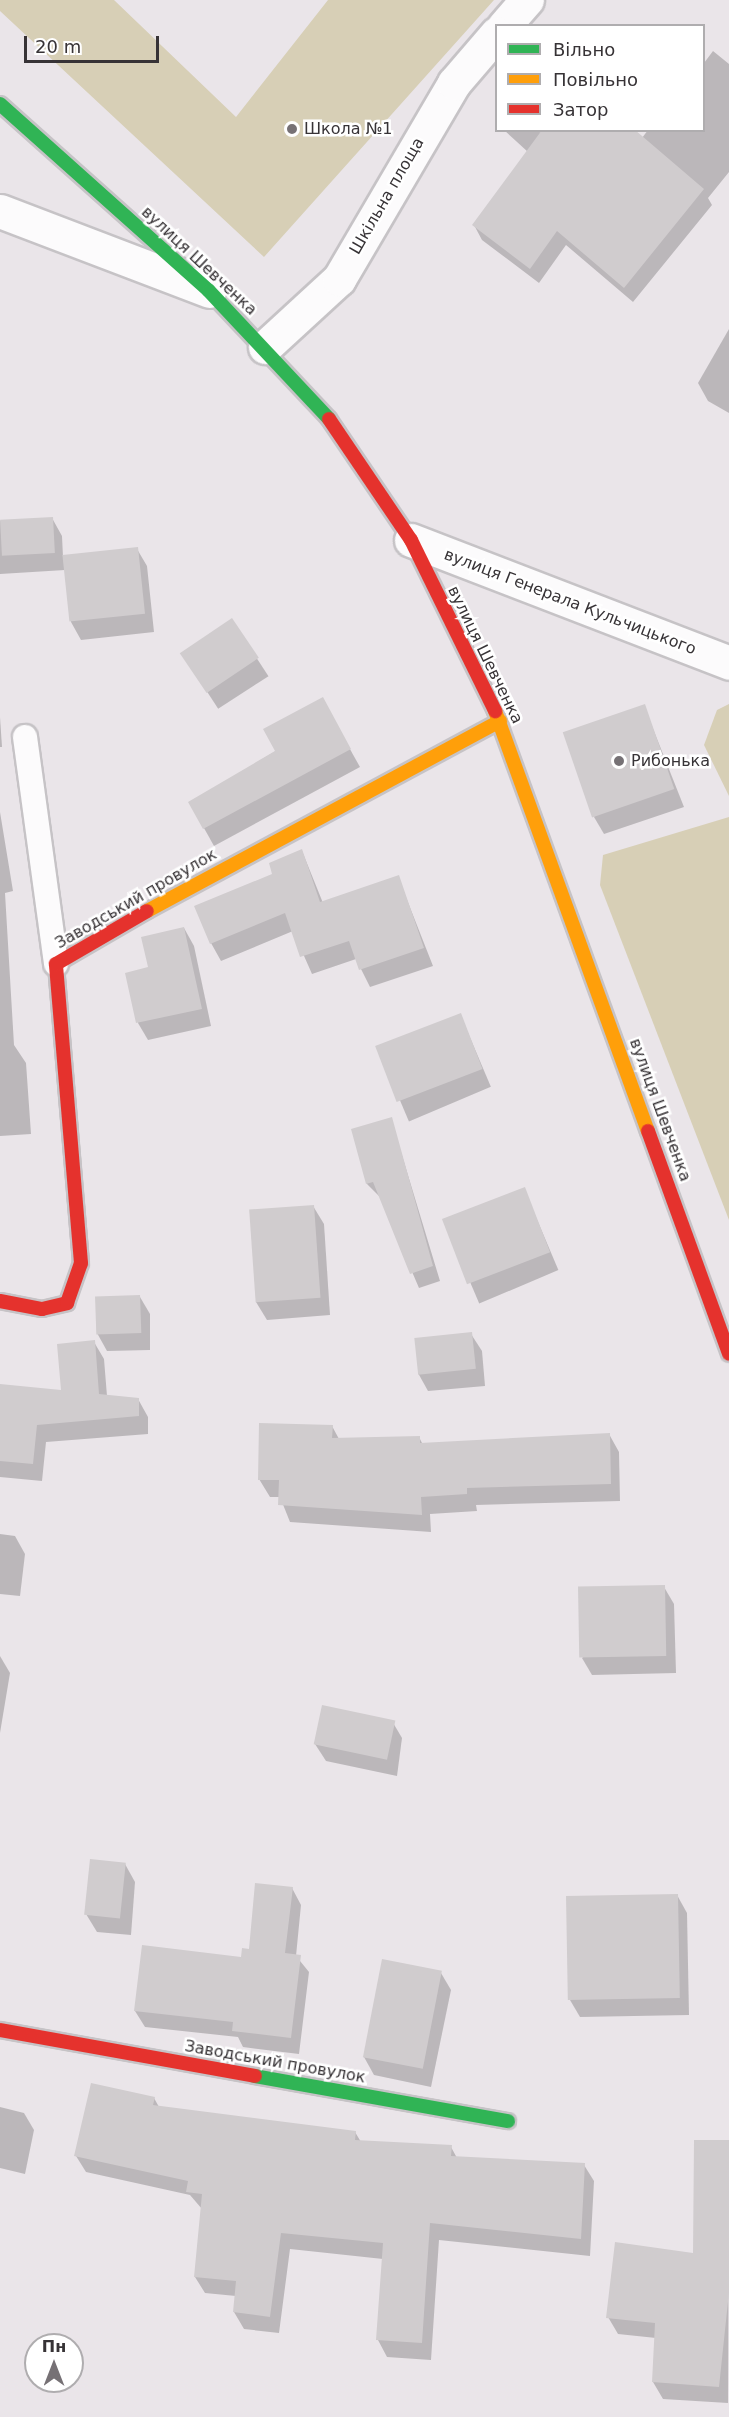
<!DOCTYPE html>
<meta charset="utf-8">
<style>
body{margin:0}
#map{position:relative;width:729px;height:2417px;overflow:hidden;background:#eae5e9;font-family:"DejaVu Sans",sans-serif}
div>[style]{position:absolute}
.green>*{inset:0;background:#d7cfb6}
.shadow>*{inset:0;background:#0003;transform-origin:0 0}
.building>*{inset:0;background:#d0ccce;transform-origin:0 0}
.roads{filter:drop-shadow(2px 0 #c6c3c6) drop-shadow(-2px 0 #c6c3c6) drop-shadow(0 2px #c6c3c6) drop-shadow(0 -2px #c6c3c6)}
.lane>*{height:24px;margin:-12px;padding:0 12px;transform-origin:12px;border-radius:12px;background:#fcfbfc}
.street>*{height:33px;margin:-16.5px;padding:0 16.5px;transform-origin:16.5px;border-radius:16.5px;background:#fcfbfc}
.fast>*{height:14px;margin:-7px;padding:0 7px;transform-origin:7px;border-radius:7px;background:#30b455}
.slow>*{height:14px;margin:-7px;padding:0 7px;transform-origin:7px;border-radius:7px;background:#ff9f0a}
.jam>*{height:14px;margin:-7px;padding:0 7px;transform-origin:7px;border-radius:7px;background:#e5322d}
.dots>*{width:16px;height:16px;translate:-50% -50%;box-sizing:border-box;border:3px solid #fff;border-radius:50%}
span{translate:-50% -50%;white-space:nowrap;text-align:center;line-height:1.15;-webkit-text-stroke:5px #fff;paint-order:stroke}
.poi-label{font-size:16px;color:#373336}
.left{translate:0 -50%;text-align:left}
.street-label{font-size:16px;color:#373336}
.legend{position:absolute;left:495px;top:24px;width:210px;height:108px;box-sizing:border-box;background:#fff;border:2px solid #afadaf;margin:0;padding:8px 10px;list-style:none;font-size:18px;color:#373336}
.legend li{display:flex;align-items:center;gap:12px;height:30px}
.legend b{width:30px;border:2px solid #afadaf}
.north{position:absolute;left:24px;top:2333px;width:60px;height:60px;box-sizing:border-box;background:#fff;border:2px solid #afadaf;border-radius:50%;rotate:0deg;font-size:16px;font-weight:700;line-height:24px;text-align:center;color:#373336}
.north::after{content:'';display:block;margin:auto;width:21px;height:27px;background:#767175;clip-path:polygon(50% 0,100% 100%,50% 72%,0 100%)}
.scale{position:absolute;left:24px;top:36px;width:135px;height:27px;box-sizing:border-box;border:3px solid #373336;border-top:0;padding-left:8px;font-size:18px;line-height:21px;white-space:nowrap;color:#373336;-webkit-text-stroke:4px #fff;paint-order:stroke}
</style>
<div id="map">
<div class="green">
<div style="clip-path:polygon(0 0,114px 0,236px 117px,328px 0,494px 0,264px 257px,0 11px)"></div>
<div style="clip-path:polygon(729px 704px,729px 796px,704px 745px,717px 710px)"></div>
<div style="clip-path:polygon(729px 817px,729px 1220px,600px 885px,603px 855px)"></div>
</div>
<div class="shadow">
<div style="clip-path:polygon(713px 51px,729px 64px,729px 172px,708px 198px,712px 205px,633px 302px,566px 245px,539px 283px,482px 240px,474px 225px,528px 152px,504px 130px,642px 138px,648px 130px,704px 130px,704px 63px)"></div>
<div style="clip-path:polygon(729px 329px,729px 413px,708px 401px,698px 383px)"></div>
<div style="clip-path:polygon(52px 518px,62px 536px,63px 557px,137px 549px,147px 566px,154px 632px,81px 640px,71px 622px,65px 570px,0 574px,0 521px)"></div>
<div style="left:232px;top:620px;width:67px;height:60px;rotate:57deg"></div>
<div style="clip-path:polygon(644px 706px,684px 807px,604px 834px,594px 817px)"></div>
<div style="clip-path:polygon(0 717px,2px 747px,0 747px)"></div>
<div style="clip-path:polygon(332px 717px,360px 767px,214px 846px,190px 803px)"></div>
<div style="clip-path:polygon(0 812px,13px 891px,5px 893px,14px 1045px,26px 1063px,31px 1134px,0 1136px)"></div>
<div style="clip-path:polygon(302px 851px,323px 903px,398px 877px,433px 966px,370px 987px,356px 959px,312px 974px,293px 931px,221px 961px,211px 943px)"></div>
<div style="clip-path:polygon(184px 928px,194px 946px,211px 1026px,148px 1040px,138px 1023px,150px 969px)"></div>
<div style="left:460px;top:1014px;width:79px;height:89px;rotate:67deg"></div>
<div style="clip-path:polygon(391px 1119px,440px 1281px,419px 1288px,380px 1197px,367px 1184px,353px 1130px)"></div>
<div style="left:524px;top:1189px;width:88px;height:86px;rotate:67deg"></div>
<div style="clip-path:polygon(313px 1206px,324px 1224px,330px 1315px,267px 1320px,256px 1302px)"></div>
<div style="clip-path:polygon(140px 1297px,150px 1314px,150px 1350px,107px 1351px,97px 1333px,96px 1298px)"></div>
<div style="clip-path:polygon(471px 1334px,482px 1351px,485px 1386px,428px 1391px,418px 1373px)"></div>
<div style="clip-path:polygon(94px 1342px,104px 1359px,107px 1396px,138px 1399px,148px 1417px,148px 1434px,46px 1442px,42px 1481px,0 1477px,0 1385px,63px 1392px)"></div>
<div style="clip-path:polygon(332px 1426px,339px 1439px,419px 1437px,423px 1445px,609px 1434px,619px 1452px,620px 1501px,476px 1505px,477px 1511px,430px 1514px,431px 1532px,290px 1522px,280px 1497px,270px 1497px,259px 1479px)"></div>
<div style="clip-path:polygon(0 1534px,15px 1536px,25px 1554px,20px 1596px,0 1594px)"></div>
<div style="clip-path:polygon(664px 1587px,674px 1604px,676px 1673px,592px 1675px,582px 1658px)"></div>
<div style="clip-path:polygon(0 1656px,10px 1673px,0 1733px)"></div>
<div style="clip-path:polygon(392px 1721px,402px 1738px,397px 1776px,326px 1761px,315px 1744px)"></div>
<div style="clip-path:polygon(125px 1864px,135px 1882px,131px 1935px,97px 1932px,86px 1914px)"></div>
<div style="clip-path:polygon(292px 1888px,301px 1905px,296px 1956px,309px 1972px,299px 2054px,243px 2047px,238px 2037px,145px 2027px,135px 2011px,242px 1959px)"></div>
<div style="clip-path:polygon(677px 1895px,687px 1913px,689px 2015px,580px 2017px,570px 2000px)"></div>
<div style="clip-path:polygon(441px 1973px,451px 1990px,431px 2087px,374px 2075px,364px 2057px)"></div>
<div style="clip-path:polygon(154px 2098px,159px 2107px,355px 2132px,361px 2142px,451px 2147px,457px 2158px,584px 2165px,594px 2181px,590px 2256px,439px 2240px,431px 2360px,387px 2357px,378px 2340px,383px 2259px,290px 2249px,279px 2333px,244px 2329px,234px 2312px,236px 2296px,205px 2293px,195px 2277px,202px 2209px,190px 2195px,86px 2172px,76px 2156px)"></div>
<div style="clip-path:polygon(0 2107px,24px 2113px,34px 2130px,25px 2174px,0 2168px)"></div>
<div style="clip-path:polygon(729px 2142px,728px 2403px,663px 2399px,653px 2382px,656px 2338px,618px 2334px,608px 2317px,694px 2255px)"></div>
</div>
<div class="building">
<div style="clip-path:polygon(542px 130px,635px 130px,704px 189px,624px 288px,557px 231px,530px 269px,472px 225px)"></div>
<div style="left:53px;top:517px;width:36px;height:53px;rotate:87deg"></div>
<div style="left:138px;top:547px;width:67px;height:76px;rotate:84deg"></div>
<div style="left:232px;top:618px;width:48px;height:63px;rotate:56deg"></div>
<div style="clip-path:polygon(323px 697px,351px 749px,203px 829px,188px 802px,275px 751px,263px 729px)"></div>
<div style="left:645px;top:704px;width:90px;height:87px;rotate:71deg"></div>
<div style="clip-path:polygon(302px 849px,320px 902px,399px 875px,424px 948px,359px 970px,349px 941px,300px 957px,285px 913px,210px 944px,194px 906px,272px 874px,269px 863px)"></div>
<div style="clip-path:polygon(184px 927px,202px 1009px,136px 1023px,125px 973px,148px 967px,141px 937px)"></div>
<div style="left:461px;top:1013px;width:60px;height:92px;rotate:69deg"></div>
<div style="clip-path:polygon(392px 1117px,433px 1266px,410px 1274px,373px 1182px,366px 1184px,351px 1129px)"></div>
<div style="left:525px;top:1187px;width:70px;height:89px;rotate:69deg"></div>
<div style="left:314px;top:1205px;width:93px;height:65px;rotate:86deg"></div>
<div style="left:140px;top:1295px;width:38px;height:45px;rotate:88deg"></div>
<div style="left:472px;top:1332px;width:37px;height:58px;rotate:84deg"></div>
<div style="clip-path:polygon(95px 1340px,99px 1394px,139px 1398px,139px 1416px,37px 1425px,33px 1464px,0 1461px,0 1384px,61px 1390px,57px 1344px)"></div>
<div style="clip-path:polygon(259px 1423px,333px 1425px,332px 1438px,420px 1436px,420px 1443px,610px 1433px,611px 1484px,467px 1488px,467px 1494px,421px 1497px,422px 1515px,278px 1505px,279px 1480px,258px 1480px)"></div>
<div style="left:665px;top:1585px;width:71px;height:87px;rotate:89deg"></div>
<div style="left:322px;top:1705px;width:75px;height:40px;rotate:12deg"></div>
<div style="left:90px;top:1859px;width:36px;height:56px;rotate:6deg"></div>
<div style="clip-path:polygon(255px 1883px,293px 1887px,285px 1953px,301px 1955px,291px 2038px,232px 2031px,233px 2022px,134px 2011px,142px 1945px,241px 1957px,242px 1948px,249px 1949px)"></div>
<div style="left:678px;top:1894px;width:104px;height:112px;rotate:89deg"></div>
<div style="left:382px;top:1959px;width:61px;height:100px;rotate:11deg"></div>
<div style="clip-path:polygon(91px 2083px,155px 2097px,153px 2105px,356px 2131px,355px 2140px,452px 2145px,451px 2156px,585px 2163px,581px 2239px,430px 2223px,422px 2343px,376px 2340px,383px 2243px,281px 2233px,270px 2317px,233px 2312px,236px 2281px,194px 2277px,202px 2194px,186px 2192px,188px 2181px,74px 2156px)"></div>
<div style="clip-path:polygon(694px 2140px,729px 2140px,729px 2292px,719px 2387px,652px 2382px,655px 2323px,606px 2318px,615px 2242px,693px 2253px)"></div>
</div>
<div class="roads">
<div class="lane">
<div style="left:25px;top:737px;width:229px;rotate:82.2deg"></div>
</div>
<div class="street">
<div style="left:504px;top:26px;width:35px;rotate:-49deg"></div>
<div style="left:0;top:211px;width:224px;rotate:20.9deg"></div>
<div style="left:265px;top:347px;width:100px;rotate:-42.6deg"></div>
<div style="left:339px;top:279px;width:227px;rotate:-59.6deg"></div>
<div style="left:454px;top:83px;width:65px;rotate:-49.4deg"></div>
<div style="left:411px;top:540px;width:341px;rotate:21.1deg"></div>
</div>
<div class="fast">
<div style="left:0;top:104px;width:280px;rotate:41.8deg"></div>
<div style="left:209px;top:291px;width:175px;rotate:46.8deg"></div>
<div style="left:255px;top:2076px;width:257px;rotate:10.1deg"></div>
</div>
<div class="slow">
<div style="left:495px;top:711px;width:447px;rotate:70deg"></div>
<div style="left:147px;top:911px;width:401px;rotate:-28.3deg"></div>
</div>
<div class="jam">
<div style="left:329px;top:419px;width:146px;rotate:55.9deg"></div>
<div style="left:411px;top:540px;width:191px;rotate:63.8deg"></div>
<div style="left:648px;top:1131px;width:237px;rotate:70deg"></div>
<div style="left:0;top:1301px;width:43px;rotate:10.8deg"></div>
<div style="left:42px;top:1309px;width:26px;rotate:-13deg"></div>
<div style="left:67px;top:1303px;width:42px;rotate:-70.7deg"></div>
<div style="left:81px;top:1263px;width:300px;rotate:-94.8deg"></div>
<div style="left:56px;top:964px;width:105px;rotate:-30.2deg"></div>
<div style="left:0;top:2030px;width:259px;rotate:10.2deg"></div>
</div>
</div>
<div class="dots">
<div style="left:292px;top:129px;background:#767175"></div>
<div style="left:619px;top:761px;background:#767175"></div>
</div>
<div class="poi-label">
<span class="left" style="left:304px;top:129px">Школа №1</span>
<span class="left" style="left:631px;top:761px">Рибонька</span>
</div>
<div class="street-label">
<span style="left:387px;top:196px;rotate:-60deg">Шкільна площа</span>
<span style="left:199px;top:261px;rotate:43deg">вулиця Шевченка</span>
<span style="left:570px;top:602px;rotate:21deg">вулиця Генерала Кульчицького</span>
<span style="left:485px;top:655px;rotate:64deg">вулиця Шевченка</span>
<span style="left:136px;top:899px;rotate:-30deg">Заводський провулок</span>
<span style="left:660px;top:1110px;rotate:70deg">вулиця Шевченка</span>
<span style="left:275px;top:2062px;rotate:10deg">Заводський провулок</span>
</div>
<ul class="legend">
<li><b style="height:8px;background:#30b455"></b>Вільно</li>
<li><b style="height:8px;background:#ff9f0a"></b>Повільно</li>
<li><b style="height:8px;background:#e5322d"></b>Затор</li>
</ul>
<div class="north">Пн</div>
<div class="scale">20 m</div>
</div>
